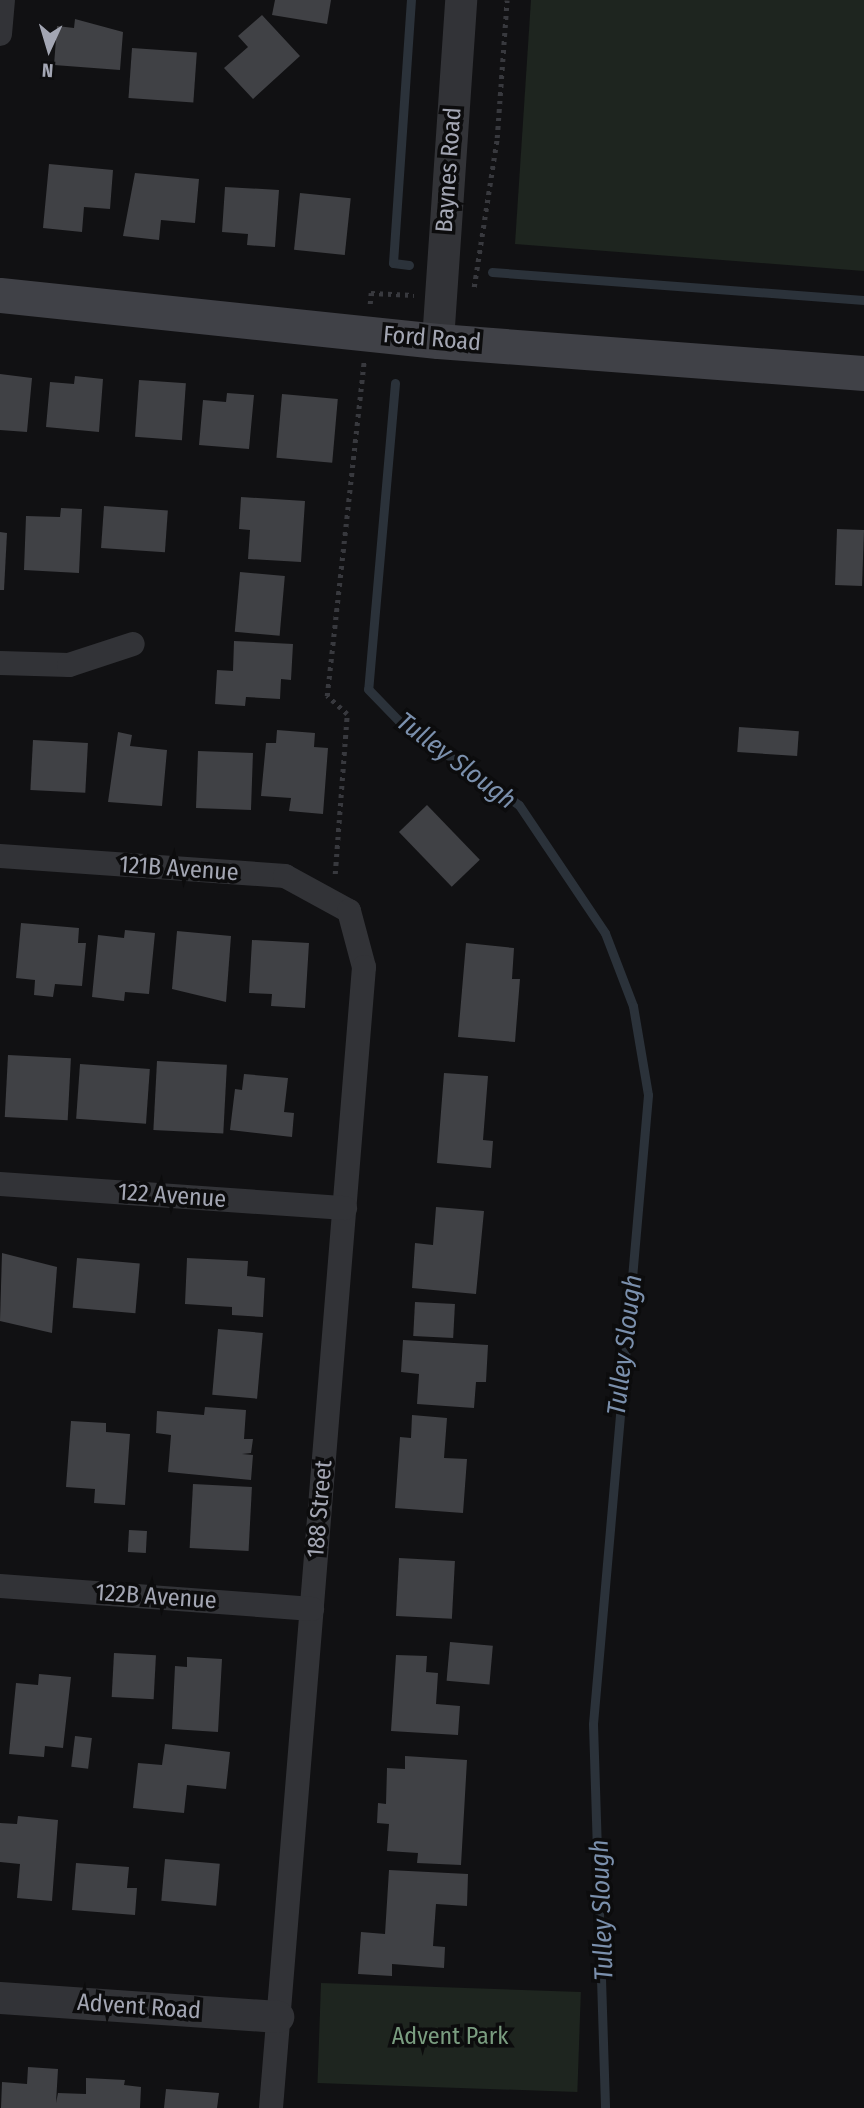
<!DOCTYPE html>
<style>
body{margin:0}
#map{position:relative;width:864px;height:2108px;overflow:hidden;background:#111113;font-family:"Fira Sans Condensed",sans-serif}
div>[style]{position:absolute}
.green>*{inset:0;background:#1e251f;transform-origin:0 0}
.stream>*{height:9px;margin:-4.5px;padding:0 4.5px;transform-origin:4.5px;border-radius:4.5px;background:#2b323a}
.building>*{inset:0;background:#404145;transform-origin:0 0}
.path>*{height:4.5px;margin-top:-2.25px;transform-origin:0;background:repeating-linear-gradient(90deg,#38393e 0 3.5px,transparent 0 8.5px)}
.minor>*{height:24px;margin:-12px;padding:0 12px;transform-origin:12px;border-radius:12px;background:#323337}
.tertiary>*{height:32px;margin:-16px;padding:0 16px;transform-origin:16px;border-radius:16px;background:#323337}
.secondary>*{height:35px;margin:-17.5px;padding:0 17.5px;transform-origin:17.5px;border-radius:17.5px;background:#404147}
span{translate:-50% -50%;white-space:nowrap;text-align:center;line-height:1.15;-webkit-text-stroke:7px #0c0c0d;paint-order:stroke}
.street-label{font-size:24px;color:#a3a6b3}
.park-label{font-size:24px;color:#7a9d80}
.water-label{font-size:26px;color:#7b90ad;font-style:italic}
.north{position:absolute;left:14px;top:14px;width:70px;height:70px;-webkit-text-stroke:5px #0c0c0d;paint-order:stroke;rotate:184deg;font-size:19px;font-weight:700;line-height:28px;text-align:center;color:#a3a6b3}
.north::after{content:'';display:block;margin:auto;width:24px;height:32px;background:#a3a6b3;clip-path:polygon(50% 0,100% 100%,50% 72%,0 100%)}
</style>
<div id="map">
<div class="green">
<div style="clip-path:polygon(531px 0,864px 0,864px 271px,515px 244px)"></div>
<div style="left:321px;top:1983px;width:260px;height:100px;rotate:2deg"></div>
</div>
<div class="stream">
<div style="left:409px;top:265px;width:16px;rotate:-173deg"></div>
<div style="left:393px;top:263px;width:264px;rotate:-86.1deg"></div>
<div style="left:492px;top:272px;width:373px;rotate:4.3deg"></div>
<div style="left:395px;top:383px;width:307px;rotate:95deg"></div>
<div style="left:368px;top:689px;width:45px;rotate:45.9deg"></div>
<div style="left:399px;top:721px;width:146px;rotate:35deg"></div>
<div style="left:519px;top:805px;width:154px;rotate:56.1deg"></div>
<div style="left:605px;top:933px;width:78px;rotate:69deg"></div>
<div style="left:633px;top:1006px;width:90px;rotate:80.4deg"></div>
<div style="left:648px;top:1095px;width:631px;rotate:95deg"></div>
<div style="left:593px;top:1724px;width:384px;rotate:88.2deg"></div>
</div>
<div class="building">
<div style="clip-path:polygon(275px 0,331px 0,327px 24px,272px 15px)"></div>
<div style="clip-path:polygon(262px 15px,300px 56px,253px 99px,224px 68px,248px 47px,238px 36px)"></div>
<div style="clip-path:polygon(75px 19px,123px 32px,120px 70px,54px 65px,57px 26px,74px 28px)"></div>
<div style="left:132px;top:48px;width:65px;height:50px;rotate:4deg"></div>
<div style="clip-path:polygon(49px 164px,113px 170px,110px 209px,84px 207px,82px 232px,43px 228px)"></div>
<div style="clip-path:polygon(135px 173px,199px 179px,195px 223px,161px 220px,159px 240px,123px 236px)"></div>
<div style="clip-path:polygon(225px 187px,279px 190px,275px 247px,247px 245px,248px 234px,222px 232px)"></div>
<div style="left:300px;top:193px;width:51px;height:57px;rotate:6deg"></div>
<div style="clip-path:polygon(0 374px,32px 378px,27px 432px,0 430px)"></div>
<div style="clip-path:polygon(75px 376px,103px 379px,99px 432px,46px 427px,50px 382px,74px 384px)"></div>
<div style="left:139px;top:380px;width:47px;height:57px;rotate:4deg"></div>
<div style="clip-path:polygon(227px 393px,254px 395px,249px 449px,199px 445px,203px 400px,226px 402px)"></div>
<div style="left:282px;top:394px;width:56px;height:64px;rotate:5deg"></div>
<div style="clip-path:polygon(241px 497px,305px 501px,301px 562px,248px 559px,250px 530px,239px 529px)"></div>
<div style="left:104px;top:506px;width:64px;height:42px;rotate:4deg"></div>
<div style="clip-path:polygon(61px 508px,82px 509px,79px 573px,24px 570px,26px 516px,60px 517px)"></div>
<div style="left:837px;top:529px;width:27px;height:56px;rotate:2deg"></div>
<div style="clip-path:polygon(0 532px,7px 533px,4px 590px,0 590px)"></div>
<div style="left:240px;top:572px;width:45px;height:60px;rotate:5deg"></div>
<div style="clip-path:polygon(234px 641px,293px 644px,291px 680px,281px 679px,280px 699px,246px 697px,245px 706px,215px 704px,217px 670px,233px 671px)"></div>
<div style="left:739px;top:727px;width:60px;height:25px;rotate:4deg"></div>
<div style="clip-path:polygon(277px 730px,315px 733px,314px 747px,328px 748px,323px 814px,289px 811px,291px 798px,261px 796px,266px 743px,276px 743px)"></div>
<div style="clip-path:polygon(118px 732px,132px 735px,130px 746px,167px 750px,162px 806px,108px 802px)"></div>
<div style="left:33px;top:740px;width:55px;height:50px;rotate:3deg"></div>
<div style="left:198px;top:751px;width:55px;height:57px;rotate:2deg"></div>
<div style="left:427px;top:805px;width:76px;height:39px;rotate:46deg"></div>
<div style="clip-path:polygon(21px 923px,79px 928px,78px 943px,86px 943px,82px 986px,55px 984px,53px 997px,34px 995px,35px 980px,16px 978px)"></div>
<div style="clip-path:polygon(125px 930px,155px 933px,149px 994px,125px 992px,124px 1001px,92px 997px,98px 935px,124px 938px)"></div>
<div style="clip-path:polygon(177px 931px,231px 936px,226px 1002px,172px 989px)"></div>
<div style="clip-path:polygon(252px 940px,309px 943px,305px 1008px,271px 1006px,272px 994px,249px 993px)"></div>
<div style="clip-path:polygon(466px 943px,514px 948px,512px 979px,520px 979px,515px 1042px,458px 1037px)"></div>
<div style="left:8px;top:1055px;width:63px;height:62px;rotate:3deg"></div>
<div style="left:157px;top:1061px;width:70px;height:69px;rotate:3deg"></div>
<div style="left:80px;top:1064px;width:70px;height:55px;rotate:4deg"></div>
<div style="clip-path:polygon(444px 1073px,488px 1076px,483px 1140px,493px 1141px,491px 1168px,437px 1163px)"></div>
<div style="clip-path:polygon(244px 1074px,288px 1078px,284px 1112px,294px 1113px,292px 1137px,230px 1130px,235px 1089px,242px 1090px)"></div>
<div style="clip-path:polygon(436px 1207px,484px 1211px,476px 1294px,412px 1288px,415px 1243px,433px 1245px)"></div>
<div style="clip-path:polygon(2px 1253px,57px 1267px,52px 1333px,0 1321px)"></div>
<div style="left:77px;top:1258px;width:63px;height:50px;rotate:5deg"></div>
<div style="clip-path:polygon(187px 1258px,248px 1261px,247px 1276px,265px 1278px,263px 1317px,232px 1315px,232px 1307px,185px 1304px)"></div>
<div style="left:415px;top:1302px;width:40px;height:34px;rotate:3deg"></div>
<div style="left:218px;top:1329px;width:45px;height:66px;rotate:5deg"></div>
<div style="clip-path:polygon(403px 1340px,488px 1345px,486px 1382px,476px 1382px,474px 1408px,417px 1404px,419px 1374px,401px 1372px)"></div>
<div style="clip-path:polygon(205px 1407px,246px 1410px,244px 1439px,253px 1439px,251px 1453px,242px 1454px,253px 1455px,251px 1480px,168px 1472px,171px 1435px,156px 1433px,157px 1411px,204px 1415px)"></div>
<div style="clip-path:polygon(412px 1415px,447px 1418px,444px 1458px,467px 1459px,463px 1513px,395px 1508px,400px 1437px,411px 1438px)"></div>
<div style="clip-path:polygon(71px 1421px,106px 1423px,106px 1432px,130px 1434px,125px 1505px,94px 1503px,95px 1489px,66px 1487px)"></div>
<div style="left:193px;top:1484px;width:59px;height:64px;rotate:3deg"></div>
<div style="left:129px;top:1530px;width:18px;height:22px;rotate:3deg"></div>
<div style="left:399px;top:1558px;width:56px;height:58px;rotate:3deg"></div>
<div style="left:450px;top:1642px;width:43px;height:39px;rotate:5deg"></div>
<div style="left:114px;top:1653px;width:42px;height:44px;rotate:3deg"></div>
<div style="clip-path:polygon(396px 1655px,427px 1656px,426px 1672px,438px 1673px,436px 1704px,460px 1706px,458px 1735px,391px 1731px)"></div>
<div style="clip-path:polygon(187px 1657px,222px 1659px,218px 1732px,172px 1729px,175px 1666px,187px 1667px)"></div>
<div style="clip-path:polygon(39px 1674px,71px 1677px,63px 1748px,45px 1746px,44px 1757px,9px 1754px,16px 1683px,38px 1685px)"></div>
<div style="left:75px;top:1736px;width:17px;height:31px;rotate:7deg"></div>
<div style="clip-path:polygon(165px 1744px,230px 1752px,226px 1789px,187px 1785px,184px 1813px,133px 1808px,138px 1763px,162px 1765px)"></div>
<div style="clip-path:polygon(405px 1756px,467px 1760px,461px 1865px,417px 1863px,418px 1853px,387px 1851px,389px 1824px,377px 1823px,378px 1803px,386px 1804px,387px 1768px,405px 1769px)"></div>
<div style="clip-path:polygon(18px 1816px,58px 1820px,52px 1901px,17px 1898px,20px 1864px,0 1862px,0 1823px,17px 1824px)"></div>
<div style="left:165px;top:1859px;width:55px;height:42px;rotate:5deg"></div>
<div style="clip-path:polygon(76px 1863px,129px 1867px,127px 1888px,137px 1888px,135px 1915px,72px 1910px)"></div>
<div style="clip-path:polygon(389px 1870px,468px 1874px,467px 1906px,436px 1904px,433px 1946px,445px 1947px,444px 1968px,392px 1964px,392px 1976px,358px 1974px,361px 1932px,385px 1934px)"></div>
<div style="clip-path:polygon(28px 2067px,58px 2069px,56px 2103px,58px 2093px,86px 2094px,86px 2078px,125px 2080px,124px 2085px,141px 2087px,140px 2108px,1px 2108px,2px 2082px,27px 2084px)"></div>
<div style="clip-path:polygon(166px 2089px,219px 2093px,217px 2108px,164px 2108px)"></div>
</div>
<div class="path">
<div style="left:474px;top:287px;width:151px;rotate:-81.2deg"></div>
<div style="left:497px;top:138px;width:138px;rotate:-85.9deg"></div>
<div style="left:370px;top:304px;width:11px;rotate:-85deg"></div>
<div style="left:371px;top:293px;width:43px;rotate:2.7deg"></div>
<div style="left:335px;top:874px;width:160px;rotate:-85.7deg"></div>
<div style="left:347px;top:714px;width:27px;rotate:-138deg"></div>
<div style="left:327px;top:696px;width:336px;rotate:-83.7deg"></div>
</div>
<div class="minor">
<div style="left:0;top:34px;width:34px;rotate:-85deg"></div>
<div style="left:0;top:663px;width:69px;rotate:1.7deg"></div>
<div style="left:69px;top:665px;width:67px;rotate:-18.2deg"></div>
<div style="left:0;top:856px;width:286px;rotate:4deg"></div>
<div style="left:285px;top:876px;width:73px;rotate:28.7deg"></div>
<div style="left:349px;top:911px;width:58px;rotate:75deg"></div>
<div style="left:364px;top:967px;width:1145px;rotate:94.66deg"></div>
<div style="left:0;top:1184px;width:346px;rotate:4deg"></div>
<div style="left:0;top:1586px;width:313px;rotate:4.2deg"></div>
</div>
<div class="tertiary">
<div style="left:438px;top:341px;width:342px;rotate:-86.1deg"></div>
<div style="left:0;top:1998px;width:279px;rotate:3.9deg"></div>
</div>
<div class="secondary">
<div style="left:0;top:295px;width:440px;rotate:6deg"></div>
<div style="left:438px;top:341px;width:427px;rotate:4.3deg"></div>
</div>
<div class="street-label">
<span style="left:449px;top:170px;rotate:-86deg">Baynes Road</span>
<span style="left:432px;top:339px;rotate:5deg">Ford Road</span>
<span style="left:179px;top:869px;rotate:4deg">121B Avenue</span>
<span style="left:172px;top:1196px;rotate:4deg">122 Avenue</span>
<span style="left:320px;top:1509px;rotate:-85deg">188 Street</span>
<span style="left:156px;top:1597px;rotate:4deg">122B Avenue</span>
<span style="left:139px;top:2007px;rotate:4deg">Advent Road</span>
</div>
<div class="park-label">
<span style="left:450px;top:2037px">Advent Park</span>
</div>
<div class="water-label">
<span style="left:456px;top:761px;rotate:37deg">Tulley Slough</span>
<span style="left:625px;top:1345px;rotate:-83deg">Tulley Slough</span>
<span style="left:602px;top:1910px;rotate:-92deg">Tulley Slough</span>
</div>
<div class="north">N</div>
</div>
